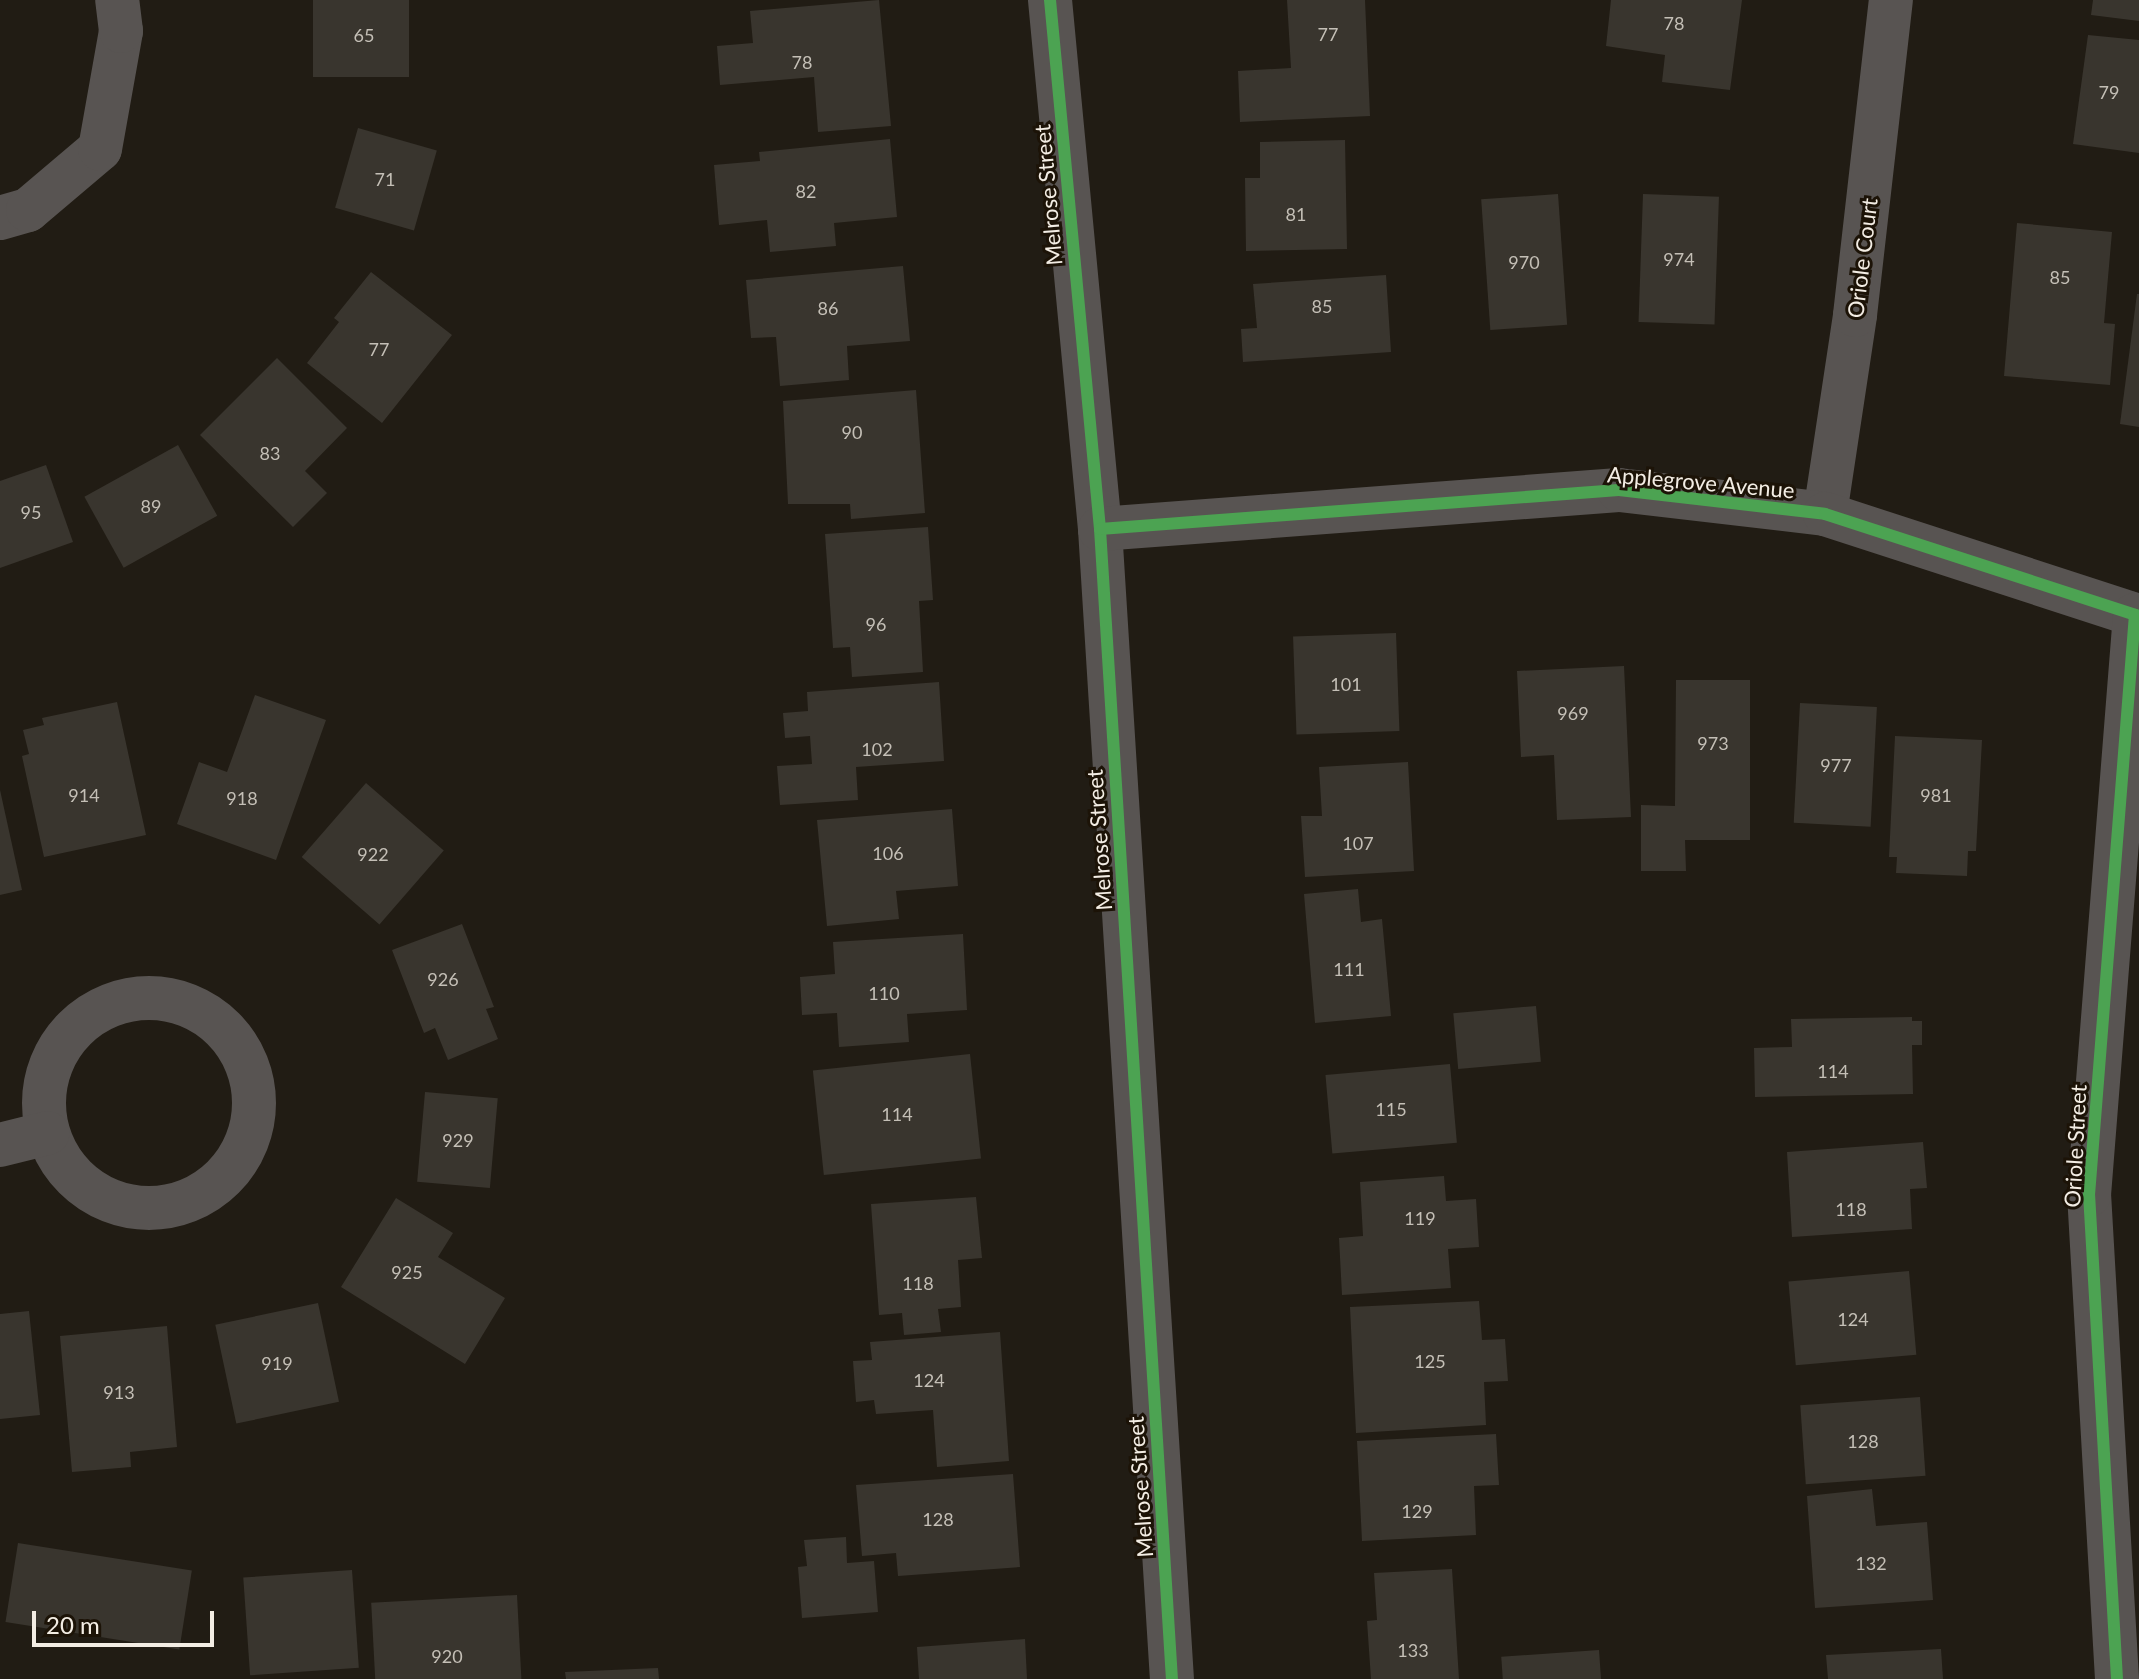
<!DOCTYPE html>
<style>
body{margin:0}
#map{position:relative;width:2139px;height:1679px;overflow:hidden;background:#211c14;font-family:Lato,sans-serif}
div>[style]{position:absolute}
.building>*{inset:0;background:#39352e;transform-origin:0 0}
.minor>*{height:44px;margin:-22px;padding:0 22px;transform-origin:22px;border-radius:22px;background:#585452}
.minor>.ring{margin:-22px;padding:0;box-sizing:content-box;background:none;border:44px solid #585452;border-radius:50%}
.cycleway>*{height:12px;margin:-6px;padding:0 6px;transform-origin:6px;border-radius:6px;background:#4ca352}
span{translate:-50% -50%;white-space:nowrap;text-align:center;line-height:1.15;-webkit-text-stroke:6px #1c1307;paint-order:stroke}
.number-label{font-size:18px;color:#c4bfb6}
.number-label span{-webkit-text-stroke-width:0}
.street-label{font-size:22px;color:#f3ede4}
.scale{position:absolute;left:32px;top:1611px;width:182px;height:36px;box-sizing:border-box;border:4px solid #f3ede4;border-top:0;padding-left:10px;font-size:24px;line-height:28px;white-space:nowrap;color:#f3ede4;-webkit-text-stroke:6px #1c1307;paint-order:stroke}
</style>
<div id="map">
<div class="building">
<div style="left:313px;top:0;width:96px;height:77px"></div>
<div style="clip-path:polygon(879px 0,891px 126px,818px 132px,814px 77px,720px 85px,717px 46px,753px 43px,750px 11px)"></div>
<div style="clip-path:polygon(1287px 0,1365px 0,1370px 116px,1240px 122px,1238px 71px,1291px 68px)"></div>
<div style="clip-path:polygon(1611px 0,1742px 0,1730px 90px,1662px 82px,1665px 55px,1606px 46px)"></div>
<div style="clip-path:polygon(2093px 0,2139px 0,2139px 21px,2091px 15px)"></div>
<div style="clip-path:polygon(2088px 35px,2139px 40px,2139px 153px,2073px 144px)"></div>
<div style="left:358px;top:128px;width:82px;height:83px;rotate:16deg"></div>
<div style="clip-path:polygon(890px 139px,897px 217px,834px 223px,836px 246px,770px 252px,767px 220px,719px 225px,714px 165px,760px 161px,759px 152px)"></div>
<div style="clip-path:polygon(1345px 140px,1347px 249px,1246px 251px,1245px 178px,1260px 178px,1260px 142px)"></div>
<div style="left:1558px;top:194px;width:131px;height:77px;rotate:86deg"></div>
<div style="left:1643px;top:194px;width:76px;height:128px;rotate:2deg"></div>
<div style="clip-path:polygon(2017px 223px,2112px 232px,2104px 323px,2115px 324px,2110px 385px,2004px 376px)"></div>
<div style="clip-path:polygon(903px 266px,910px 341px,847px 346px,849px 380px,780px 386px,776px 337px,751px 338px,746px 280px)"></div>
<div style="clip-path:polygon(371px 272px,452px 335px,382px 423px,307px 363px,339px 322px,334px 318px)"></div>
<div style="clip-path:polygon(1386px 275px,1391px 352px,1243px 362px,1241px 329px,1257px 328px,1253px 284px)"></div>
<div style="clip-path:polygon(2137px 294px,2139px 294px,2139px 427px,2120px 424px)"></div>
<div style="clip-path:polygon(277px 358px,347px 428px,305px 471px,327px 493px,293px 527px,200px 435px)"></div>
<div style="clip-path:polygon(916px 390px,925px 513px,851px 519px,850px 504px,788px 504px,783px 401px)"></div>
<div style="left:178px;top:445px;width:81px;height:107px;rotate:61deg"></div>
<div style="clip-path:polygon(46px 465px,73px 542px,0 568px,0 481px)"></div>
<div style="clip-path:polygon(928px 527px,933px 600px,919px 601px,923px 672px,852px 677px,850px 647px,833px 648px,825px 534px)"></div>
<div style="left:1396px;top:633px;width:98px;height:103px;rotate:88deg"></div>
<div style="clip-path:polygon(1624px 666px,1631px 817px,1557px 820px,1554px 755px,1521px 757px,1517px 671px)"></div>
<div style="clip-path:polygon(1676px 680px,1750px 680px,1750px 840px,1685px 840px,1686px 871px,1641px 871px,1641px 805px,1675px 806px)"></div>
<div style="clip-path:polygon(939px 682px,944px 761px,856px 767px,858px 800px,780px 805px,777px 766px,812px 764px,810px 736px,785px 738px,783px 713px,808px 711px,807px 692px)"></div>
<div style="clip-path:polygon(255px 695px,326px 720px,276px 860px,177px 824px,199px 762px,227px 772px)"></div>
<div style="clip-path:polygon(117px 702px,146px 835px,44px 857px,22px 756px,29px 754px,23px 730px,44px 725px,42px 718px)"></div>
<div style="left:1800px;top:703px;width:77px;height:120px;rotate:3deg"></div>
<div style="clip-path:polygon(1895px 736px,1982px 740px,1976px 851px,1968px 851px,1967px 876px,1896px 873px,1897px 857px,1889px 857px)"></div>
<div style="clip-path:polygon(1408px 762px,1414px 871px,1305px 877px,1301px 816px,1322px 816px,1319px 767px)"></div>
<div style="left:366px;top:783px;width:103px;height:98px;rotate:41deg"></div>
<div style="clip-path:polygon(0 790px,22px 890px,0 895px)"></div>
<div style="clip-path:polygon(952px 809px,958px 886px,896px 891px,899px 919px,827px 926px,817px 820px)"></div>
<div style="clip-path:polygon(1358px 889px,1361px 922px,1382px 919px,1391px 1016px,1315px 1023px,1304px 894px)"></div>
<div style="clip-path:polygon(462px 924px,494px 1007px,486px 1009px,498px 1039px,448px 1060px,435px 1028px,424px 1033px,392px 950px)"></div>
<div style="clip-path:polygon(963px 934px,967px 1010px,907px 1014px,909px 1042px,839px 1047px,837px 1013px,802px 1015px,800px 977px,835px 974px,833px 942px)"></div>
<div style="left:1536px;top:1006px;width:56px;height:83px;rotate:85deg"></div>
<div style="clip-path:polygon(1912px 1017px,1912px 1021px,1922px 1021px,1922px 1045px,1912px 1045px,1913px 1094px,1755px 1097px,1754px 1048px,1792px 1047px,1791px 1019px)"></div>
<div style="left:970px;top:1054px;width:105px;height:158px;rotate:84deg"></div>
<div style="left:1450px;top:1064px;width:79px;height:125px;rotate:85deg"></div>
<div style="left:425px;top:1092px;width:73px;height:90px;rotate:5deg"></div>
<div style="clip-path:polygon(1923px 1142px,1927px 1188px,1910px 1189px,1912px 1229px,1792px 1237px,1787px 1152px)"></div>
<div style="clip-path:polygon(1444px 1176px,1446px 1201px,1476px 1199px,1479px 1247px,1448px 1249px,1451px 1288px,1342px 1295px,1339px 1238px,1363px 1236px,1360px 1182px)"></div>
<div style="clip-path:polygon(976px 1197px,982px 1258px,958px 1260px,961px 1307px,938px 1309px,941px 1332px,904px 1335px,902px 1313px,879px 1315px,871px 1204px)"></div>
<div style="clip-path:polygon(396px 1198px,453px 1233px,438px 1257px,505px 1298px,465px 1364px,341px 1287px)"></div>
<div style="left:1909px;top:1271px;width:84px;height:121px;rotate:85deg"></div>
<div style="clip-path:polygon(1479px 1301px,1482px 1340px,1505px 1339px,1508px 1381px,1484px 1382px,1486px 1425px,1356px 1433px,1350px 1307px)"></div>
<div style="left:318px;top:1303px;width:101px;height:105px;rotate:78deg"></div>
<div style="clip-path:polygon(29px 1311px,40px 1415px,0 1419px,0 1314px)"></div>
<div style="clip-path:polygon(167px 1326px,177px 1447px,130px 1452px,131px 1467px,72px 1472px,60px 1336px)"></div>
<div style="clip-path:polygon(1000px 1332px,1009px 1461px,937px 1467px,933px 1410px,876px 1414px,874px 1400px,856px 1402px,853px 1361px,872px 1360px,870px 1342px)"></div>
<div style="left:1920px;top:1397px;width:79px;height:120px;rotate:86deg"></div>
<div style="clip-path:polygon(1496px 1434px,1499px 1485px,1474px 1486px,1476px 1535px,1362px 1541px,1357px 1441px)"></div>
<div style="clip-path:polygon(1013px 1474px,1020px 1567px,898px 1576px,896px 1553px,862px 1556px,856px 1485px)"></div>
<div style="clip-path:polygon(1872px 1489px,1876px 1526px,1927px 1522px,1933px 1600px,1815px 1608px,1807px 1496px)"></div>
<div style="clip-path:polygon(846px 1537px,847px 1563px,874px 1561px,878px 1612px,802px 1618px,798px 1567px,807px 1566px,804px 1540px)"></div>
<div style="left:18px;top:1543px;width:176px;height:80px;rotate:9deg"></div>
<div style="clip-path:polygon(1452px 1569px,1459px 1679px,1371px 1679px,1367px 1621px,1377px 1620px,1374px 1573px)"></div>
<div style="left:352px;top:1570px;width:98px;height:109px;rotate:86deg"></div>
<div style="left:517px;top:1595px;width:84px;height:146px;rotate:87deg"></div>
<div style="clip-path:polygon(1025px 1639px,1027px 1679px,919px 1679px,917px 1647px)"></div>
<div style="clip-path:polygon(1941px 1649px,1943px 1679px,1828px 1679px,1826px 1655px)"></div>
<div style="left:1599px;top:1650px;width:29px;height:98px;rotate:86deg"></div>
<div style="clip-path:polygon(658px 1668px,659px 1679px,566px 1679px,565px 1672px)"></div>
</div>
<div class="minor">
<div style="left:1050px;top:0;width:531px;rotate:84.6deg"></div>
<div style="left:1100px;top:529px;width:1152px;rotate:86.42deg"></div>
<div style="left:0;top:218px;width:29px;rotate:-16deg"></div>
<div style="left:28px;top:210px;width:94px;rotate:-40.3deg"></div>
<div style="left:100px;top:149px;width:120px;rotate:-79.9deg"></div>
<div style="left:121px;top:31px;width:31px;rotate:-97deg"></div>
<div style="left:1825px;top:514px;width:201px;rotate:-81.4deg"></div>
<div style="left:1855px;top:315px;width:317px;rotate:-83.5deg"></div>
<div style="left:1100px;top:529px;width:520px;rotate:-4.3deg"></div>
<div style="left:1619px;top:490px;width:207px;rotate:6.6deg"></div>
<div style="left:1825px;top:514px;width:330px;rotate:18deg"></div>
<div class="ring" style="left:44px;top:998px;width:166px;height:166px"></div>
<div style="left:0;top:1145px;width:49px;rotate:-14deg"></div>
<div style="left:2117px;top:1679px;width:485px;rotate:-93.3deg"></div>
<div style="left:2089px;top:1195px;width:582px;rotate:-85.47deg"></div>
</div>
<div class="cycleway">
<div style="left:1050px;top:0;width:531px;rotate:84.6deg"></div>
<div style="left:1100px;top:529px;width:1152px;rotate:86.42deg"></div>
<div style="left:1100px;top:529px;width:520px;rotate:-4.3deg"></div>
<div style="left:1619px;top:490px;width:207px;rotate:6.6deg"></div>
<div style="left:1825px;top:514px;width:330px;rotate:18deg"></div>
<div style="left:2117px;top:1679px;width:485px;rotate:-93.3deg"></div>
<div style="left:2089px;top:1195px;width:582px;rotate:-85.47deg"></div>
</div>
<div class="number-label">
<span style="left:1674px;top:23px">78</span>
<span style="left:1328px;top:34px">77</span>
<span style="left:364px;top:35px">65</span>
<span style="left:802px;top:62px">78</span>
<span style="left:2109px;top:92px">79</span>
<span style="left:385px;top:179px">71</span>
<span style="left:806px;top:191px">82</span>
<span style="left:1296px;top:214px">81</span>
<span style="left:1679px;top:259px">974</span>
<span style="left:1524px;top:262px">970</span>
<span style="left:2060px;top:277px">85</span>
<span style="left:1322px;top:306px">85</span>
<span style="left:828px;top:308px">86</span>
<span style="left:379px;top:349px">77</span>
<span style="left:852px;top:432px">90</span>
<span style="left:270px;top:453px">83</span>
<span style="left:151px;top:506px">89</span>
<span style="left:31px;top:512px">95</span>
<span style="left:876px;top:624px">96</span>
<span style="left:1346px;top:684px">101</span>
<span style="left:1573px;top:713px">969</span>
<span style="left:1713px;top:743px">973</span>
<span style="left:877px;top:749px">102</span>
<span style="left:1836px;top:765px">977</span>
<span style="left:84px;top:795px">914</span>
<span style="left:1936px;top:795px">981</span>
<span style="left:242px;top:798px">918</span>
<span style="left:1358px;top:843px">107</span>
<span style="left:888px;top:853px">106</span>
<span style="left:373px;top:854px">922</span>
<span style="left:1349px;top:969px">111</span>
<span style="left:443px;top:979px">926</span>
<span style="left:884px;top:993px">110</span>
<span style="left:1833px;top:1071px">114</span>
<span style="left:1391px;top:1109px">115</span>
<span style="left:897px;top:1114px">114</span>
<span style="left:458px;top:1140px">929</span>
<span style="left:1851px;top:1209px">118</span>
<span style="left:1420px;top:1218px">119</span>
<span style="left:407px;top:1272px">925</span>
<span style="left:918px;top:1283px">118</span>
<span style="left:1853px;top:1319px">124</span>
<span style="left:1430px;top:1361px">125</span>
<span style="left:277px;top:1363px">919</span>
<span style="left:929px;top:1380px">124</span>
<span style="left:119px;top:1392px">913</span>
<span style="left:1863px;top:1441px">128</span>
<span style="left:1417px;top:1511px">129</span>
<span style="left:938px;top:1519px">128</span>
<span style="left:1871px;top:1563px">132</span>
<span style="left:1413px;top:1650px">133</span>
<span style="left:447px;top:1656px">920</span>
</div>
<div class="street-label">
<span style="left:1048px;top:195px;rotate:-95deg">Melrose Street</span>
<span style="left:1862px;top:258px;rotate:-83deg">Oriole Court</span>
<span style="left:1701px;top:482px;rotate:5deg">Applegrove Avenue</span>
<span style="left:1099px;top:840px;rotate:-94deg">Melrose Street</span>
<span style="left:2075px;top:1146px;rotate:-87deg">Oriole Street</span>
<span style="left:1140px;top:1487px;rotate:-94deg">Melrose Street</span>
</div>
<div class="scale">20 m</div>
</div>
